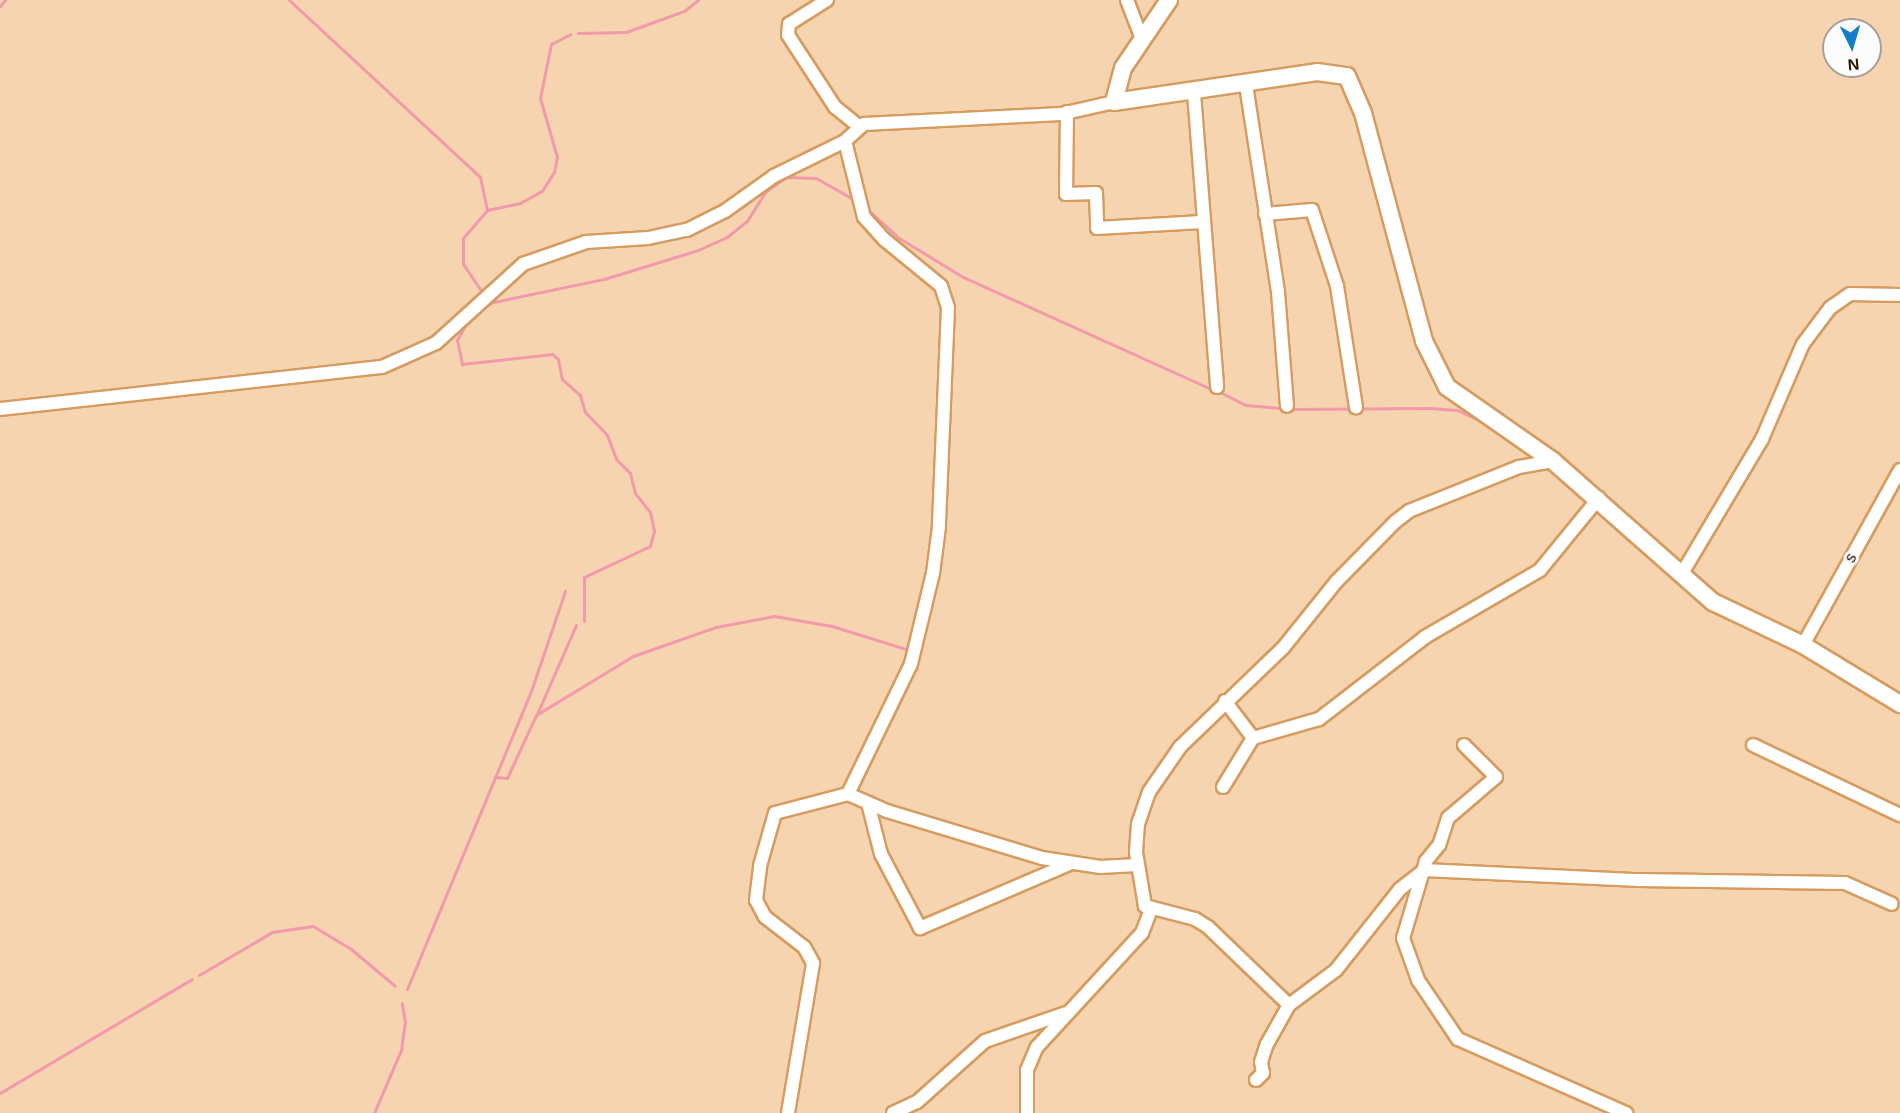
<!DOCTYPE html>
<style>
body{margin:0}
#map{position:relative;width:1900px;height:1113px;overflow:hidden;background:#f7d4b0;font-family:Helvetica,sans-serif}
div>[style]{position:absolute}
.stream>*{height:3px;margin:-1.5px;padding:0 1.5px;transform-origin:1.5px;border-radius:1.5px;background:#f299ab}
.roads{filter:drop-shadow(2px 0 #d59c60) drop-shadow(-2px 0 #d59c60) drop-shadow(0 2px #d59c60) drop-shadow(0 -2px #d59c60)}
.street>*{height:12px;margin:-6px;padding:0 6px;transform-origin:6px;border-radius:6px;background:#fff}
.secondary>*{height:16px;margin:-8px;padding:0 8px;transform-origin:8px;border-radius:8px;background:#fff}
span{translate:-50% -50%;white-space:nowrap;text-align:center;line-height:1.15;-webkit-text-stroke:6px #fcfcfc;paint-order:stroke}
.street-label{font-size:16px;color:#291400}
.north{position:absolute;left:1822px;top:18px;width:60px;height:60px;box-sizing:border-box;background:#fcfcfc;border:2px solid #a89f97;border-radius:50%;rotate:175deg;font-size:16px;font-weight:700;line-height:24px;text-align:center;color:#291400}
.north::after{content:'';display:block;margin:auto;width:21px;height:27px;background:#147ec8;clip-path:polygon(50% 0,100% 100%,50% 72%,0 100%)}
</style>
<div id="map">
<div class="stream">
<div style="left:289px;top:0;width:260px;rotate:42.8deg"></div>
<div style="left:480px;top:177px;width:34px;rotate:78deg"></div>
<div style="left:0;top:6px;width:8px;rotate:-50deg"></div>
<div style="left:578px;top:33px;width:48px;rotate:-1.2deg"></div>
<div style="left:626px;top:32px;width:62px;rotate:-19.9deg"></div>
<div style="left:684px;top:11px;width:18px;rotate:-38deg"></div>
<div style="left:866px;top:208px;width:45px;rotate:42.3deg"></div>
<div style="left:899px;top:238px;width:75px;rotate:31.4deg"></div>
<div style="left:963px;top:277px;width:274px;rotate:24.3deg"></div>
<div style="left:482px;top:292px;width:34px;rotate:-124deg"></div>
<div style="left:463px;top:264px;width:26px;rotate:-90deg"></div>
<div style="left:463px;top:238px;width:37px;rotate:-49deg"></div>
<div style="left:487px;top:210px;width:34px;rotate:-12deg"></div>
<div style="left:520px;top:203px;width:25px;rotate:-29deg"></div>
<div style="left:542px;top:191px;width:22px;rotate:-58deg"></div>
<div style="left:554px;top:172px;width:15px;rotate:-79deg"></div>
<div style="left:557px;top:157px;width:61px;rotate:-106.1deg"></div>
<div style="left:540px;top:98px;width:55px;rotate:-78.5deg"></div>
<div style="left:551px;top:44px;width:22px;rotate:-27deg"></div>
<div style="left:484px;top:304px;width:123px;rotate:-11.8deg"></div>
<div style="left:604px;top:279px;width:98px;rotate:-17.1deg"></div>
<div style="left:698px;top:250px;width:32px;rotate:-24deg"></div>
<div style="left:727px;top:237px;width:26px;rotate:-39deg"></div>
<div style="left:747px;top:221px;width:34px;rotate:-58deg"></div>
<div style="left:765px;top:192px;width:26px;rotate:-36deg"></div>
<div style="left:786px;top:177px;width:30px;rotate:2deg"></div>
<div style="left:816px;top:178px;width:43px;rotate:29.6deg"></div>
<div style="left:467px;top:322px;width:21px;rotate:119deg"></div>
<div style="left:457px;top:340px;width:25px;rotate:78deg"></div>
<div style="left:462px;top:364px;width:91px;rotate:-6.3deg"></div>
<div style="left:552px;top:354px;width:8px;rotate:40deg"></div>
<div style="left:558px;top:359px;width:20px;rotate:79deg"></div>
<div style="left:562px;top:379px;width:24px;rotate:42deg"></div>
<div style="left:580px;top:395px;width:18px;rotate:74deg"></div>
<div style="left:585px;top:412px;width:32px;rotate:46deg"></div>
<div style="left:607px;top:435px;width:26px;rotate:69deg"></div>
<div style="left:616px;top:459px;width:20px;rotate:45deg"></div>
<div style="left:630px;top:473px;width:21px;rotate:76deg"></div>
<div style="left:635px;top:493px;width:24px;rotate:52deg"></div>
<div style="left:650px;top:512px;width:19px;rotate:78deg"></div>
<div style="left:654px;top:531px;width:16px;rotate:105deg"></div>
<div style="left:650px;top:546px;width:73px;rotate:154.8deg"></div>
<div style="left:584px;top:577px;width:44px;rotate:90deg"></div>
<div style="left:1220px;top:392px;width:29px;rotate:27deg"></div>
<div style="left:1246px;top:405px;width:36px;rotate:5deg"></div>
<div style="left:1290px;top:409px;width:139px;rotate:-0.4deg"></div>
<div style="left:1429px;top:408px;width:28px;rotate:4deg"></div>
<div style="left:1457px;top:410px;width:29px;rotate:25deg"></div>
<div style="left:537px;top:714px;width:97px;rotate:-66.3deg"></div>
<div style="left:495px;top:777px;width:12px;rotate:5deg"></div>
<div style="left:507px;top:778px;width:69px;rotate:-65.3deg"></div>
<div style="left:536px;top:715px;width:114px;rotate:-31.3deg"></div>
<div style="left:633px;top:656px;width:88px;rotate:-19.3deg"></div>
<div style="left:716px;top:627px;width:59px;rotate:-10.7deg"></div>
<div style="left:774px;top:616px;width:59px;rotate:9.8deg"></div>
<div style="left:832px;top:626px;width:81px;rotate:17.3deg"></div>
<div style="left:199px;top:975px;width:85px;rotate:-30.5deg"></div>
<div style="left:272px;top:932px;width:41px;rotate:-8.3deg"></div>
<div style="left:313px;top:926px;width:44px;rotate:31.2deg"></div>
<div style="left:351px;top:949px;width:57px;rotate:40.1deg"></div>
<div style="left:407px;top:989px;width:323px;rotate:-67.4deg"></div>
<div style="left:531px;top:691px;width:106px;rotate:-71.2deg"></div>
<div style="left:0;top:1093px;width:223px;rotate:-30.7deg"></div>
<div style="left:374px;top:1113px;width:69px;rotate:-66.8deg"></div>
<div style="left:401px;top:1050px;width:27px;rotate:-82deg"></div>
<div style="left:405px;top:1023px;width:20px;rotate:-99deg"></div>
</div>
<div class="roads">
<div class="street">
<div style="left:827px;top:0;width:45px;rotate:147.7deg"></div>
<div style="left:789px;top:24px;width:11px;rotate:95deg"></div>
<div style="left:788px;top:35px;width:86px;rotate:56.9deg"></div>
<div style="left:835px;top:107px;width:32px;rotate:39deg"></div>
<div style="left:1127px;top:0;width:42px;rotate:69deg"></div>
<div style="left:1246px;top:85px;width:209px;rotate:81.2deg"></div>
<div style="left:1278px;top:292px;width:114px;rotate:85.5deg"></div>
<div style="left:1194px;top:93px;width:295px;rotate:85.5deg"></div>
<div style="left:1067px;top:112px;width:82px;rotate:90.7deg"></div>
<div style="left:1066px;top:194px;width:30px;rotate:-2deg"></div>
<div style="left:1096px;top:193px;width:35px;rotate:88deg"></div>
<div style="left:1097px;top:228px;width:105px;rotate:-3.3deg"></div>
<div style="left:845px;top:141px;width:78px;rotate:76deg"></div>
<div style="left:864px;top:217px;width:31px;rotate:48deg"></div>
<div style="left:885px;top:240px;width:72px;rotate:39.4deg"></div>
<div style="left:941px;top:286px;width:23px;rotate:72deg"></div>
<div style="left:948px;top:308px;width:219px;rotate:92.4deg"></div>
<div style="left:939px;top:527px;width:46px;rotate:97.4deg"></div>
<div style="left:933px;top:573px;width:94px;rotate:103.6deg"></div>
<div style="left:911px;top:664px;width:144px;rotate:115.9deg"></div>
<div style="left:1265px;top:214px;width:47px;rotate:-4.9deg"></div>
<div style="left:1312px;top:210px;width:80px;rotate:71.8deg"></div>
<div style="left:1337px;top:286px;width:123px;rotate:81.1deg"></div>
<div style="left:0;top:409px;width:384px;rotate:-6.3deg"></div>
<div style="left:382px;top:367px;width:59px;rotate:-24deg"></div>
<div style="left:436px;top:343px;width:118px;rotate:-42.2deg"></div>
<div style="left:523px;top:264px;width:67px;rotate:-19.2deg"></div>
<div style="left:586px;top:242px;width:62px;rotate:-3.7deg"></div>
<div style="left:648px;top:238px;width:40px;rotate:-12deg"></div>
<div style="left:687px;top:230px;width:42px;rotate:-26.6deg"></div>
<div style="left:725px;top:211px;width:60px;rotate:-35.5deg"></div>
<div style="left:774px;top:176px;width:79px;rotate:-26.2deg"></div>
<div style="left:845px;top:141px;width:25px;rotate:-42deg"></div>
<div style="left:864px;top:124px;width:197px;rotate:-2.9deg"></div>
<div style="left:1061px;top:114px;width:54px;rotate:-12.8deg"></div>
<div style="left:1681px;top:575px;width:158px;rotate:-59.2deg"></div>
<div style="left:1762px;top:439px;width:103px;rotate:-66.7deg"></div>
<div style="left:1803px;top:344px;width:45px;rotate:-53.1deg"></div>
<div style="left:1830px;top:308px;width:24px;rotate:-35deg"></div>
<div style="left:1850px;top:294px;width:50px;rotate:1.1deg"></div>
<div style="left:1803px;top:645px;width:200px;rotate:-61deg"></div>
<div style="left:1225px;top:701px;width:46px;rotate:52.9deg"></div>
<div style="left:1464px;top:745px;width:45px;rotate:45deg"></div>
<div style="left:1496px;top:777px;width:63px;rotate:139.5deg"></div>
<div style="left:1448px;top:818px;width:28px;rotate:108deg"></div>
<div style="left:1439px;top:845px;width:21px;rotate:129deg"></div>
<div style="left:1426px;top:861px;width:80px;rotate:106.6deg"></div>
<div style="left:1403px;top:938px;width:45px;rotate:70.3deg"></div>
<div style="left:1418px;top:980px;width:71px;rotate:55.9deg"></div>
<div style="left:1458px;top:1039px;width:184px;rotate:23.8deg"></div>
<div style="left:1753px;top:745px;width:163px;rotate:25.5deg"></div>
<div style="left:1223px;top:787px;width:57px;rotate:-58.5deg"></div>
<div style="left:1253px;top:738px;width:69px;rotate:-16.1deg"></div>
<div style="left:1319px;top:719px;width:134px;rotate:-37.7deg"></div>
<div style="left:1425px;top:637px;width:133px;rotate:-30.2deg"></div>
<div style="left:1540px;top:570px;width:93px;rotate:-50.7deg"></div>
<div style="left:868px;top:803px;width:53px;rotate:75.7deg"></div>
<div style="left:881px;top:854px;width:84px;rotate:62.2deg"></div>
<div style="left:920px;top:928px;width:162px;rotate:-23.2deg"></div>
<div style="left:1289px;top:1005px;width:112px;rotate:-136.1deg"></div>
<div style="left:1208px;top:927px;width:15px;rotate:-148deg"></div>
<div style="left:1195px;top:919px;width:52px;rotate:-165.4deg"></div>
<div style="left:1145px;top:906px;width:55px;rotate:-99.5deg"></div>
<div style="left:1136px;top:852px;width:28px;rotate:-86deg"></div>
<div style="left:1138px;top:824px;width:34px;rotate:-71deg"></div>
<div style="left:1149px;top:792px;width:55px;rotate:-55.4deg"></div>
<div style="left:1180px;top:747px;width:143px;rotate:-43.9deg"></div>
<div style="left:1283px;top:648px;width:85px;rotate:-51.2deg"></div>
<div style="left:1336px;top:582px;width:84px;rotate:-45.5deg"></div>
<div style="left:1395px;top:522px;width:18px;rotate:-38deg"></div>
<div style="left:1409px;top:511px;width:118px;rotate:-21.8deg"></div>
<div style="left:1519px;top:467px;width:34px;rotate:-10deg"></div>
<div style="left:1256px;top:1080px;width:10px;rotate:-45deg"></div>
<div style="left:1263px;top:1073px;width:11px;rotate:-100deg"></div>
<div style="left:1261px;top:1062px;width:19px;rotate:-72deg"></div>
<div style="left:1267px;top:1044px;width:45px;rotate:-60.6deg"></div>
<div style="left:1289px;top:1005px;width:59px;rotate:-36.7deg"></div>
<div style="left:1336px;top:970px;width:103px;rotate:-51.7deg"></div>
<div style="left:1400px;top:889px;width:31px;rotate:-38deg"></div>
<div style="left:1424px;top:870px;width:215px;rotate:2.7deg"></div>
<div style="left:1639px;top:880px;width:206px;rotate:0.8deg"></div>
<div style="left:1845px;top:883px;width:51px;rotate:24.1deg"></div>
<div style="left:788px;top:1113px;width:152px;rotate:-80.5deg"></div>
<div style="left:813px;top:963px;width:18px;rotate:-119deg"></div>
<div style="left:804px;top:947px;width:49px;rotate:-142.4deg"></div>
<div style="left:765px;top:917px;width:19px;rotate:-118deg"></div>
<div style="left:756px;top:900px;width:34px;rotate:-83deg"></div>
<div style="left:760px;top:866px;width:55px;rotate:-74.2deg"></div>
<div style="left:775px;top:813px;width:75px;rotate:-14.6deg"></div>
<div style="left:848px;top:794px;width:43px;rotate:23.6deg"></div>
<div style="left:887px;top:811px;width:162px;rotate:16.9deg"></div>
<div style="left:1042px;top:858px;width:59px;rotate:8.8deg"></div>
<div style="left:1100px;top:867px;width:37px;rotate:-3deg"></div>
<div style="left:893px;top:1113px;width:26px;rotate:-25deg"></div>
<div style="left:917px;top:1102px;width:91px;rotate:-41.9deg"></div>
<div style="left:985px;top:1041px;width:86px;rotate:-19.1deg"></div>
<div style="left:1027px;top:1113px;width:43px;rotate:-90deg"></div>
<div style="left:1027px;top:1070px;width:25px;rotate:-67deg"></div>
<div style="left:1037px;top:1047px;width:155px;rotate:-47.4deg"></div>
<div style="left:1142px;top:933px;width:25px;rotate:-69deg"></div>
</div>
<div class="secondary">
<div style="left:1169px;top:0;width:82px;rotate:124.1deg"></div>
<div style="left:1123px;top:68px;width:35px;rotate:105deg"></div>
<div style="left:1114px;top:102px;width:205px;rotate:-8.4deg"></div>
<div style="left:1317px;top:72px;width:30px;rotate:8deg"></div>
<div style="left:1347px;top:76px;width:40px;rotate:66.6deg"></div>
<div style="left:1363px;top:113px;width:236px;rotate:75deg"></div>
<div style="left:1424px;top:341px;width:51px;rotate:63.4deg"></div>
<div style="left:1447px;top:387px;width:129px;rotate:34.9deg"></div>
<div style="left:1553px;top:461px;width:213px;rotate:41.4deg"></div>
<div style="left:1713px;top:602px;width:100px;rotate:25.5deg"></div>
<div style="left:1803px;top:645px;width:114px;rotate:31.3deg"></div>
</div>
</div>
<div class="street-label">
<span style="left:1851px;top:558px;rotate:-61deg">s</span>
</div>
<div class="north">N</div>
</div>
